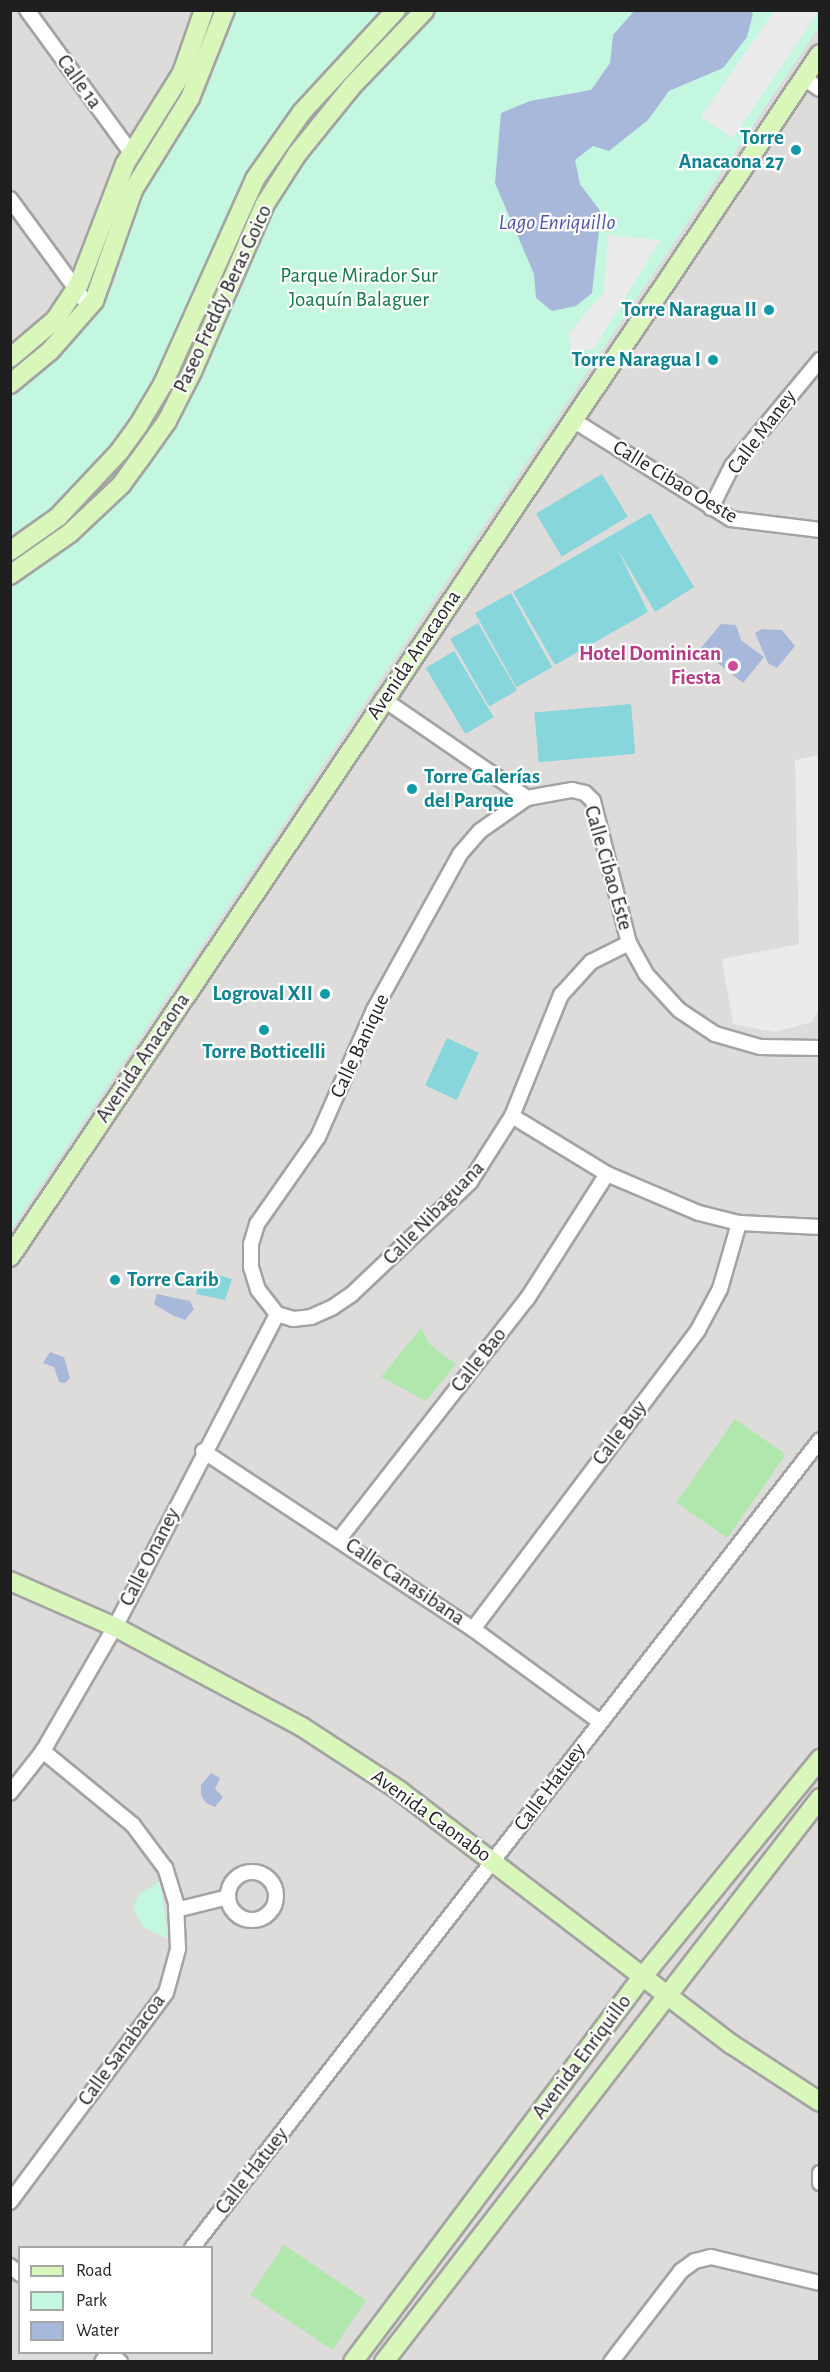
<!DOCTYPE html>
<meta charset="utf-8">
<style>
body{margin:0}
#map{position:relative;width:830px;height:2372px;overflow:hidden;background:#eeefe5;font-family:"Alegreya Sans",sans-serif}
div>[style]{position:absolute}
.residential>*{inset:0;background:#dddcdb}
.grass>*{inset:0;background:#b0e7ad;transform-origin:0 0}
.park>*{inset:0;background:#c4f7df}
.pitch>*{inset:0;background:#86d6db;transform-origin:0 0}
.parking>*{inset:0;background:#ebebeb}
.water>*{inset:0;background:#a7b8db}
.roads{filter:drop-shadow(2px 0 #a3a3a3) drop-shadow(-2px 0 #a3a3a3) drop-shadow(0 2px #a3a3a3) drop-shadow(0 -2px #a3a3a3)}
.street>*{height:14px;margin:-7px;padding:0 7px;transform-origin:7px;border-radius:7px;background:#fff}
.street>.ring{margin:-7px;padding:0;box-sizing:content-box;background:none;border:14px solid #fff;border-radius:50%}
.secondary>*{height:18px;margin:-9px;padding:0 9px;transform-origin:9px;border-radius:9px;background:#daf7bb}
.dots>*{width:16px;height:16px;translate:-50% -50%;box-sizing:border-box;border:3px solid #fff;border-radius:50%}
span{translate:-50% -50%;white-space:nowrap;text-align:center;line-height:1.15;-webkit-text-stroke:4.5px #fff;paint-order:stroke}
.street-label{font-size:21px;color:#1f1f1f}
.culture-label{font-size:21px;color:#0d838f;font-weight:700}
.right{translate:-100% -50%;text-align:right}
.left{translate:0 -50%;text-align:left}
.park-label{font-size:21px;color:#107947}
.hotel-label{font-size:21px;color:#b23c85;font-weight:700}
.water-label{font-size:22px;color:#4f54aa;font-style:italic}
.frame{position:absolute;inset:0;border:12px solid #1f1f1f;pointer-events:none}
.legend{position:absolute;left:18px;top:2246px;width:195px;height:108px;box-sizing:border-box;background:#fff;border:2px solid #a5a5a5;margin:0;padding:8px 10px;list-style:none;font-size:18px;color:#1f1f1f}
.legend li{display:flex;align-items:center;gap:12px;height:30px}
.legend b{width:30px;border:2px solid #a5a5a5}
</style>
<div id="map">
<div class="residential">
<div style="clip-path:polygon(evenodd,11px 11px,819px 11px,819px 2361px,11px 2362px,11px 11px,20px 2248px,212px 2248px,212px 2352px,20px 2352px,20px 2248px)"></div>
</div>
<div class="grass">
<div style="clip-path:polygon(421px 1328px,430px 1345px,456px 1364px,426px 1401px,381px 1377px)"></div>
<div style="left:735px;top:1419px;width:62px;height:102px;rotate:35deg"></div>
<div style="left:284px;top:2245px;width:99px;height:60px;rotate:34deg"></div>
</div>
<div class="park">
<div style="clip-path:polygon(237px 11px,819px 11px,819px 27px,11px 1230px,11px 393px,99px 313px,114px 283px,142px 193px,203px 99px)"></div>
<div style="clip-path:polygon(160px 1881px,168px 1939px,143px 1927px,133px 1908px,139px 1894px)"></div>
</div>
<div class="pitch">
<div style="left:602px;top:474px;width:50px;height:77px;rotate:59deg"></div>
<div style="clip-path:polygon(650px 513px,694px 587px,655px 612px,617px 548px,648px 612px,555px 665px,513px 592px)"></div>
<div style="left:511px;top:593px;width:85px;height:41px;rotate:61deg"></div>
<div style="left:478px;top:623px;width:78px;height:32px;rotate:60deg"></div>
<div style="left:454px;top:651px;width:77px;height:33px;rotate:59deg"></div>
<div style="left:631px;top:704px;width:50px;height:97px;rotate:85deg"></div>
<div style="left:447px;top:1038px;width:35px;height:52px;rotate:25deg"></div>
<div style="clip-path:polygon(203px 1270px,232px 1279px,225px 1300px,196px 1294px)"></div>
</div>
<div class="parking">
<div style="clip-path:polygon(774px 11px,819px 11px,733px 138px,701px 117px)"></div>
<div style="clip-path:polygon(608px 235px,660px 240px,594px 349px,571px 351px,569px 333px,604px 292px)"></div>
<div style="clip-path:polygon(819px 755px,819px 1009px,812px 1022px,775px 1032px,733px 1024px,722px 959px,799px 944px,795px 760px)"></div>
</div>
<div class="water">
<div style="clip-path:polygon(635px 10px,750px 10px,753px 14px,747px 37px,723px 68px,669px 91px,648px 120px,609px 151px,593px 146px,575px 160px,580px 184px,601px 212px,592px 293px,576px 306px,552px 311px,536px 298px,534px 274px,495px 183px,501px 113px,530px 101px,591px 90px,610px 63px,613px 35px)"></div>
<div style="clip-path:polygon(721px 624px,736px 625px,741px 640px,764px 657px,743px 683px,700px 649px)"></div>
<div style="clip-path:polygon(762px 629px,782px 630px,795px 646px,777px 668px,768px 663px,755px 633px)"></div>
<div style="clip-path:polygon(157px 1294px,190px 1301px,194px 1309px,185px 1320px,172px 1315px,154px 1304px)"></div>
<div style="clip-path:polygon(50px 1352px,64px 1357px,70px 1378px,65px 1383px,59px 1382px,54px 1367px,43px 1363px)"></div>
<div style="clip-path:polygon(211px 1773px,220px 1778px,215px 1789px,223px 1797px,215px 1807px,206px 1803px,201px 1795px,201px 1785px)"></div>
</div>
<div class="roads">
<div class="street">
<div style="left:27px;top:10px;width:178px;rotate:53.9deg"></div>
<div style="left:804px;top:78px;width:19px;rotate:35deg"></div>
<div style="left:10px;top:199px;width:135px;rotate:53.7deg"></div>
<div style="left:573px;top:420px;width:186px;rotate:32.1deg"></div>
<div style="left:731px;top:519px;width:90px;rotate:7deg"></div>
<div style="left:711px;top:508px;width:47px;rotate:-63.4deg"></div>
<div style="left:732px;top:466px;width:138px;rotate:-50.3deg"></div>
<div style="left:383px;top:699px;width:175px;rotate:34.5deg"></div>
<div style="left:512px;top:1116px;width:111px;rotate:31.4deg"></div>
<div style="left:607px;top:1174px;width:100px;rotate:23deg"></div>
<div style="left:699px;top:1213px;width:41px;rotate:14deg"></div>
<div style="left:739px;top:1223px;width:81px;rotate:2.8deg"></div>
<div style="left:277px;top:1314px;width:31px;rotate:-128deg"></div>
<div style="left:258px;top:1290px;width:24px;rotate:-107deg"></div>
<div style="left:251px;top:1267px;width:23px;rotate:-90deg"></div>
<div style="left:251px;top:1244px;width:21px;rotate:-73deg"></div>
<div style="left:257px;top:1224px;width:106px;rotate:-55deg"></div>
<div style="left:318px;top:1137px;width:139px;rotate:-66.2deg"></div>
<div style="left:374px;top:1010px;width:178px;rotate:-61.1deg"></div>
<div style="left:460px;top:854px;width:30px;rotate:-49deg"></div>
<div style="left:480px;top:831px;width:57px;rotate:-35.1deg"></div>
<div style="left:527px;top:798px;width:46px;rotate:-10.1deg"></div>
<div style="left:572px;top:790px;width:13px;rotate:13deg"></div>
<div style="left:585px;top:793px;width:11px;rotate:45deg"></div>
<div style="left:593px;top:801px;width:146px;rotate:75.8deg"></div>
<div style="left:629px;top:943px;width:35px;rotate:61deg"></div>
<div style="left:646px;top:974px;width:49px;rotate:47.5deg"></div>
<div style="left:679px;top:1010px;width:43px;rotate:33.7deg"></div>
<div style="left:715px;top:1034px;width:47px;rotate:16.1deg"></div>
<div style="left:760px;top:1047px;width:60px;rotate:1deg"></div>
<div style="left:277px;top:1314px;width:17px;rotate:17deg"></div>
<div style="left:293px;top:1319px;width:18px;rotate:-6deg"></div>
<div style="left:311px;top:1317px;width:24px;rotate:-24deg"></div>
<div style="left:333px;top:1307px;width:23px;rotate:-34deg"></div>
<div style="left:352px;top:1294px;width:163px;rotate:-43.5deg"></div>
<div style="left:470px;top:1182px;width:78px;rotate:-57.5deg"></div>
<div style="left:512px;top:1116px;width:131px;rotate:-68deg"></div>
<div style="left:561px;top:995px;width:45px;rotate:-47.7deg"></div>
<div style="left:591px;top:962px;width:42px;rotate:-26.6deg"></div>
<div style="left:203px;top:1451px;width:323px;rotate:33.4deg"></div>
<div style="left:473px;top:1629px;width:157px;rotate:36.2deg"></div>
<div style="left:340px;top:1538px;width:303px;rotate:-52deg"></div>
<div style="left:527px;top:1299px;width:148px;rotate:-57.4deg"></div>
<div style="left:473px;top:1629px;width:374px;rotate:-53deg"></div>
<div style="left:698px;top:1330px;width:47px;rotate:-61.8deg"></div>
<div style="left:720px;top:1289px;width:69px;rotate:-73.9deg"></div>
<div style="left:10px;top:1793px;width:53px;rotate:-51.8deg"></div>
<div style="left:43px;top:1751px;width:143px;rotate:-59.9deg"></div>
<div style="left:115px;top:1627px;width:352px;rotate:-62.6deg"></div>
<div class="ring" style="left:228px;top:1872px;width:34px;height:34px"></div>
<div style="left:176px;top:1910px;width:54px;rotate:-14deg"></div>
<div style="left:820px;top:2173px;width:10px;rotate:90deg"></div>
<div style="left:10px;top:2202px;width:261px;rotate:-53.3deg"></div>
<div style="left:166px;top:1993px;width:46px;rotate:-74.7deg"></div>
<div style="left:178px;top:1949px;width:46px;rotate:-92.5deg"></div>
<div style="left:176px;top:1903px;width:37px;rotate:-107deg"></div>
<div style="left:165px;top:1868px;width:54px;rotate:-126.7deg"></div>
<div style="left:133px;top:1825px;width:117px;rotate:-140.6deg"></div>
<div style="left:192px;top:2248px;width:1023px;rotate:-52.14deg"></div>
<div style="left:10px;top:2266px;width:13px;rotate:39deg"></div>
<div style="left:102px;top:2362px;width:12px;rotate:-55deg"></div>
<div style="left:109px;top:2352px;width:15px;rotate:42deg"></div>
<div style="left:611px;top:2362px;width:115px;rotate:-52.4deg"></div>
<div style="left:681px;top:2271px;width:17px;rotate:-36deg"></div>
<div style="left:695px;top:2261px;width:16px;rotate:-14deg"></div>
<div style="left:711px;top:2257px;width:112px;rotate:13.4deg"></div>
</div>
<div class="secondary">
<div style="left:10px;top:358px;width:59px;rotate:-40.2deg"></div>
<div style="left:55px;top:320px;width:43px;rotate:-56.3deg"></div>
<div style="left:79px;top:284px;width:129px;rotate:-69deg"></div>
<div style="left:125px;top:164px;width:107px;rotate:-57.9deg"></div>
<div style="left:182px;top:73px;width:67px;rotate:-70.8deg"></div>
<div style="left:10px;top:384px;width:52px;rotate:-39.5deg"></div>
<div style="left:50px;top:351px;width:67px;rotate:-48.7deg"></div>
<div style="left:94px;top:301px;width:118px;rotate:-70.6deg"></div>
<div style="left:133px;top:190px;width:108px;rotate:-58.2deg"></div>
<div style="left:190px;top:98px;width:95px;rotate:-68.3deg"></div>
<div style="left:10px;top:551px;width:59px;rotate:-35.3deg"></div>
<div style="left:58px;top:517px;width:89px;rotate:-46.8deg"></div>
<div style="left:119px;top:452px;width:32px;rotate:-54deg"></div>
<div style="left:138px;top:426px;width:49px;rotate:-59.2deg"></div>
<div style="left:163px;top:384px;width:225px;rotate:-65.8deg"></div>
<div style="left:255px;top:179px;width:82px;rotate:-55deg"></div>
<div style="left:302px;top:112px;width:139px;rotate:-47.3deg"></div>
<div style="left:10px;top:575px;width:73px;rotate:-35deg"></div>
<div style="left:70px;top:533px;width:70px;rotate:-43.3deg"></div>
<div style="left:121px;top:485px;width:32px;rotate:-54deg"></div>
<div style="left:140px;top:459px;width:47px;rotate:-54.6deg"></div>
<div style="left:167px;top:421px;width:55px;rotate:-63deg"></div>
<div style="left:192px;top:372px;width:183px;rotate:-66.5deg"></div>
<div style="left:265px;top:204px;width:59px;rotate:-57.4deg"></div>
<div style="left:297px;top:154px;width:87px;rotate:-51deg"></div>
<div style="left:352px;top:86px;width:105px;rotate:-46.2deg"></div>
<div style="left:10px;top:1257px;width:1450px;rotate:-56.05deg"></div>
<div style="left:10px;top:1581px;width:115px;rotate:23.7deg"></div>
<div style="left:115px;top:1627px;width:212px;rotate:28.1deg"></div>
<div style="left:302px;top:1727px;width:117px;rotate:33.1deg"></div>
<div style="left:400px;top:1791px;width:417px;rotate:37.4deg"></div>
<div style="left:731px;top:2044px;width:106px;rotate:33.1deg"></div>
<div style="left:353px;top:2362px;width:484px;rotate:-53.1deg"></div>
<div style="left:644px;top:1975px;width:279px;rotate:-50.8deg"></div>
<div style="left:384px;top:2362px;width:713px;rotate:-52.29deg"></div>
</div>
</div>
<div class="dots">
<div style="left:796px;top:150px;background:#0f9aa8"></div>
<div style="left:769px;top:310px;background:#0f9aa8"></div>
<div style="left:713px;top:360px;background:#0f9aa8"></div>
<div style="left:733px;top:666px;background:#d1479c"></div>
<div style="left:412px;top:789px;background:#0f9aa8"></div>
<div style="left:325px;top:994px;background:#0f9aa8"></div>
<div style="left:264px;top:1030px;background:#0f9aa8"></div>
<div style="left:115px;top:1280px;background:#0f9aa8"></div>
</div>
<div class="street-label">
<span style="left:79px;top:82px;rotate:54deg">Calle 1a</span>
<span style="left:223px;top:299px;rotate:-65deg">Paseo Freddy Beras Goico</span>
<span style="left:762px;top:432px;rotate:-53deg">Calle Maney</span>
<span style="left:675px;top:482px;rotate:31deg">Calle Cibao Oeste</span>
<span style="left:414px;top:655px;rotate:-56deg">Avenida Anacaona</span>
<span style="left:608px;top:868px;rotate:74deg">Calle Cibao Este</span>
<span style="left:360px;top:1046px;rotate:-65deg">Calle Banique</span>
<span style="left:143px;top:1058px;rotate:-56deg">Avenida Anacaona</span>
<span style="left:434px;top:1213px;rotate:-46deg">Calle Nibaguana</span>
<span style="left:479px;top:1360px;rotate:-52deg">Calle Bao</span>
<span style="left:620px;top:1433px;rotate:-53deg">Calle Buy</span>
<span style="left:150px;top:1557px;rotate:-63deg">Calle Onaney</span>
<span style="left:405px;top:1582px;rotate:34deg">Calle Canasibana</span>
<span style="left:550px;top:1787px;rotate:-53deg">Calle Hatuey</span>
<span style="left:431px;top:1816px;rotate:36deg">Avenida Caonabo</span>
<span style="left:122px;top:2050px;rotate:-54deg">Calle Sanabacoa</span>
<span style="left:582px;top:2057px;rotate:-53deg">Avenida Enriquillo</span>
<span style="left:252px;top:2171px;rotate:-52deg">Calle Hatuey</span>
</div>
<div class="culture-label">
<span class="right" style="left:784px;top:150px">Torre<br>Anacaona 27</span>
<span class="right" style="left:757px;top:310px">Torre Naragua II</span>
<span class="right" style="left:701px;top:360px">Torre Naragua I</span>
<span class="left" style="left:424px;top:789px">Torre Galerías<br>del Parque</span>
<span class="right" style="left:313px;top:994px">Logroval XII</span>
<span style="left:264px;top:1052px">Torre Botticelli</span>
<span class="left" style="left:127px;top:1280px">Torre Carib</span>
</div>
<div class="park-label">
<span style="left:359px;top:288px">Parque Mirador Sur<br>Joaquín Balaguer</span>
</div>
<div class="hotel-label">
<span class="right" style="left:721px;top:666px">Hotel Dominican<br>Fiesta</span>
</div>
<div class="water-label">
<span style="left:557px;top:223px">Lago Enriquillo</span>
</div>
<div class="frame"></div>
<ul class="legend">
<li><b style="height:8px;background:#daf7bb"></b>Road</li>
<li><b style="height:16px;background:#c4f7df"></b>Park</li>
<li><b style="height:16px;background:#a7b8db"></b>Water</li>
</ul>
</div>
